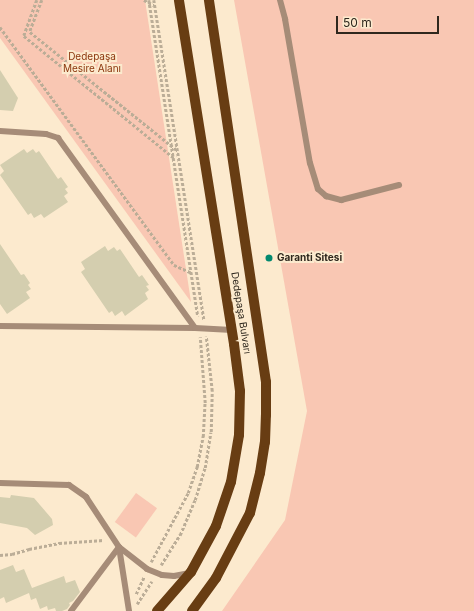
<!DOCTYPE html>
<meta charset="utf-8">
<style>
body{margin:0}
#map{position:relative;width:474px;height:611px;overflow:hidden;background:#fceace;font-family:Inter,sans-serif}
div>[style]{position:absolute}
.green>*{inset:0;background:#f9c7b3;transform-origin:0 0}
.building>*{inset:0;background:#d4ceaf}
.path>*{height:2.5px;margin-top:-1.25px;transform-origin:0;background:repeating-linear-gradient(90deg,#bbad97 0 3px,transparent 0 5px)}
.service>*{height:6px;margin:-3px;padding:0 3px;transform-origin:3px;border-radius:3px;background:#a68c78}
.primary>*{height:10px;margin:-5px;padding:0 5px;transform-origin:5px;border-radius:5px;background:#683d13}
.dots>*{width:11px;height:11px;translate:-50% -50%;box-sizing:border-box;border:2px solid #fceace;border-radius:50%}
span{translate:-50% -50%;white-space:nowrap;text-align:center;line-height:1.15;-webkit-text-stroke:4px #fceace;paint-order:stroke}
.park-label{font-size:10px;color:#8b360d}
.poi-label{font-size:10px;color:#2f281e;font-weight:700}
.left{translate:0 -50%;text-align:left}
.street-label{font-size:10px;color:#2f281e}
.scale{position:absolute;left:336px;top:16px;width:103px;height:18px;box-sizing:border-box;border:2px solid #2f281e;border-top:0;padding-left:5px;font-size:12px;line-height:14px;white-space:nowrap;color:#2f281e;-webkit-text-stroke:3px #fceace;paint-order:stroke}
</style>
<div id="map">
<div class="green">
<div style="clip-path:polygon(0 0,145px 0,191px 302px,0 38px)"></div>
<div style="clip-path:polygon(234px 0,474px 0,474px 611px,222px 611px,285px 520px,307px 411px)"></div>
<div style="left:136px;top:493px;width:26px;height:36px;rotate:36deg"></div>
</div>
<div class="building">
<div style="clip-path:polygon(0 70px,18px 98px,13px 111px,0 110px)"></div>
<div style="clip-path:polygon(24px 149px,27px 153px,33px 149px,36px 153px,39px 151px,58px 179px,61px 177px,68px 187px,65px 189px,68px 193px,64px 196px,68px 202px,44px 218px,41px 214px,34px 218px,31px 213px,28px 215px,0 175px,4px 171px,0 165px)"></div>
<div style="clip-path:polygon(0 244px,21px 275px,24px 274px,30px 283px,28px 285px,31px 289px,26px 292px,30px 298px,7px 314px,0 304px)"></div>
<div style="clip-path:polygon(105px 246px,108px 251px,114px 247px,117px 251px,120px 249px,139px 277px,142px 275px,149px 285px,146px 286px,149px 290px,145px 293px,148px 299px,125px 316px,122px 311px,115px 316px,112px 311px,109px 313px,81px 272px,85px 269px,81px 262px)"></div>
<div style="clip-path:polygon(11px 495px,34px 498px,52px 519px,53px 525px,35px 535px,27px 528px,0 523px,0 497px,10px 498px)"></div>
<div style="clip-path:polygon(13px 565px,16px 572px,24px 569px,32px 588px,64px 576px,66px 583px,75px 580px,80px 592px,73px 601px,69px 603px,70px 605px,67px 609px,62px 611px,56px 611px,55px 608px,48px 610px,47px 606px,40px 609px,36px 598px,31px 600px,29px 593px,6px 603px,4px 597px,0 599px,0 570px)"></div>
</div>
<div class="path">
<div style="left:37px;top:0;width:38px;rotate:110deg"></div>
<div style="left:24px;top:36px;width:193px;rotate:39.1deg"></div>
<div style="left:42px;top:0;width:34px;rotate:111deg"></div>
<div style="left:30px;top:32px;width:190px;rotate:38.8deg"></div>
<div style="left:144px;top:0;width:11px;rotate:27deg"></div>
<div style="left:149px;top:0;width:320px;rotate:81.2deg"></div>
<div style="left:154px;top:0;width:324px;rotate:81.1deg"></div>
<div style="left:0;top:27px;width:295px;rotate:53.8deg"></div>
<div style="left:174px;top:265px;width:20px;rotate:24deg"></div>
<div style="left:0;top:555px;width:12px;rotate:-5deg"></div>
<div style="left:12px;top:554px;width:18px;rotate:-16deg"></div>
<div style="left:29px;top:549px;width:31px;rotate:-11deg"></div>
<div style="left:59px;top:543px;width:45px;rotate:-3.8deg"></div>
<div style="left:151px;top:562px;width:78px;rotate:-61.8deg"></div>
<div style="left:188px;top:493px;width:28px;rotate:-71deg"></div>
<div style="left:197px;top:467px;width:31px;rotate:-79deg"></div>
<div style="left:203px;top:437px;width:34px;rotate:-87deg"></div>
<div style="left:205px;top:403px;width:66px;rotate:-94.3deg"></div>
<div style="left:161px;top:565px;width:36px;rotate:-58deg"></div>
<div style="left:180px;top:535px;width:38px;rotate:-67deg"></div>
<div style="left:195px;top:500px;width:34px;rotate:-73deg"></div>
<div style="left:205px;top:468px;width:36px;rotate:-81deg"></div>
<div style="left:211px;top:432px;width:41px;rotate:-88.6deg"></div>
<div style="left:212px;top:391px;width:55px;rotate:-96.2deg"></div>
<div style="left:136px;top:594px;width:19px;rotate:-65deg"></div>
<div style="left:137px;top:604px;width:27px;rotate:-57deg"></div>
</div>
<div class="service">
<div style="left:280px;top:0;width:20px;rotate:75deg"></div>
<div style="left:285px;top:19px;width:146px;rotate:80.2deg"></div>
<div style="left:310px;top:163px;width:27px;rotate:73deg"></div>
<div style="left:318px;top:189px;width:11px;rotate:41deg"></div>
<div style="left:326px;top:196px;width:16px;rotate:15deg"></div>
<div style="left:341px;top:200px;width:60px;rotate:-14.5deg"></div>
<div style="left:0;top:131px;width:46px;rotate:3.7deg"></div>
<div style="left:46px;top:134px;width:13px;rotate:18deg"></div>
<div style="left:58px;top:138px;width:234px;rotate:54.2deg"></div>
<div style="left:195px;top:328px;width:195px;rotate:-179.4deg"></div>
<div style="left:195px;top:328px;width:37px;rotate:3deg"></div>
<div style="left:0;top:483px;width:69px;rotate:1.7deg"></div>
<div style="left:69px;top:485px;width:21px;rotate:35deg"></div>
<div style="left:86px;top:497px;width:60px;rotate:56.6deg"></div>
<div style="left:119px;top:547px;width:36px;rotate:38deg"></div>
<div style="left:147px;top:569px;width:16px;rotate:22deg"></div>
<div style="left:162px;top:575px;width:12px;rotate:5deg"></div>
<div style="left:174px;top:576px;width:16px;rotate:-11deg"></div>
<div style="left:119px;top:547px;width:65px;rotate:81.1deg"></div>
<div style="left:71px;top:611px;width:80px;rotate:-53.1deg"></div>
</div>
<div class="primary">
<div style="left:157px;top:611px;width:52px;rotate:-48.9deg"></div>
<div style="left:191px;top:572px;width:52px;rotate:-61.5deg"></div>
<div style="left:216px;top:526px;width:46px;rotate:-71.2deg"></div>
<div style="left:231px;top:482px;width:48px;rotate:-80.3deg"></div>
<div style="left:239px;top:435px;width:44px;rotate:-88.7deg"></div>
<div style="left:240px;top:391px;width:47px;rotate:-97.3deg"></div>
<div style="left:234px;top:344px;width:348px;rotate:-99.1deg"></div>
<div style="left:192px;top:611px;width:41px;rotate:-54deg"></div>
<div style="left:216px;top:578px;width:73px;rotate:-62.4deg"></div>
<div style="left:250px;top:513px;width:41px;rotate:-76deg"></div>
<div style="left:260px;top:473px;width:31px;rotate:-81deg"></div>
<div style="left:265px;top:442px;width:27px;rotate:-88deg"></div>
<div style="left:266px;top:415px;width:33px;rotate:-90deg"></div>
<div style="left:266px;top:382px;width:386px;rotate:-98.5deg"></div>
</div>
<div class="dots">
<div style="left:269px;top:258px;background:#02896f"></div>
</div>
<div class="park-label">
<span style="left:92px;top:62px">Dedepaşa<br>Mesire Alanı</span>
</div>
<div class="poi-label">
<span class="left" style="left:277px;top:258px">Garanti Sitesi</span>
</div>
<div class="street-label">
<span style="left:241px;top:313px;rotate:81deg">Dedepaşa Bulvarı</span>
</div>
<div class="scale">50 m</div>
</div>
